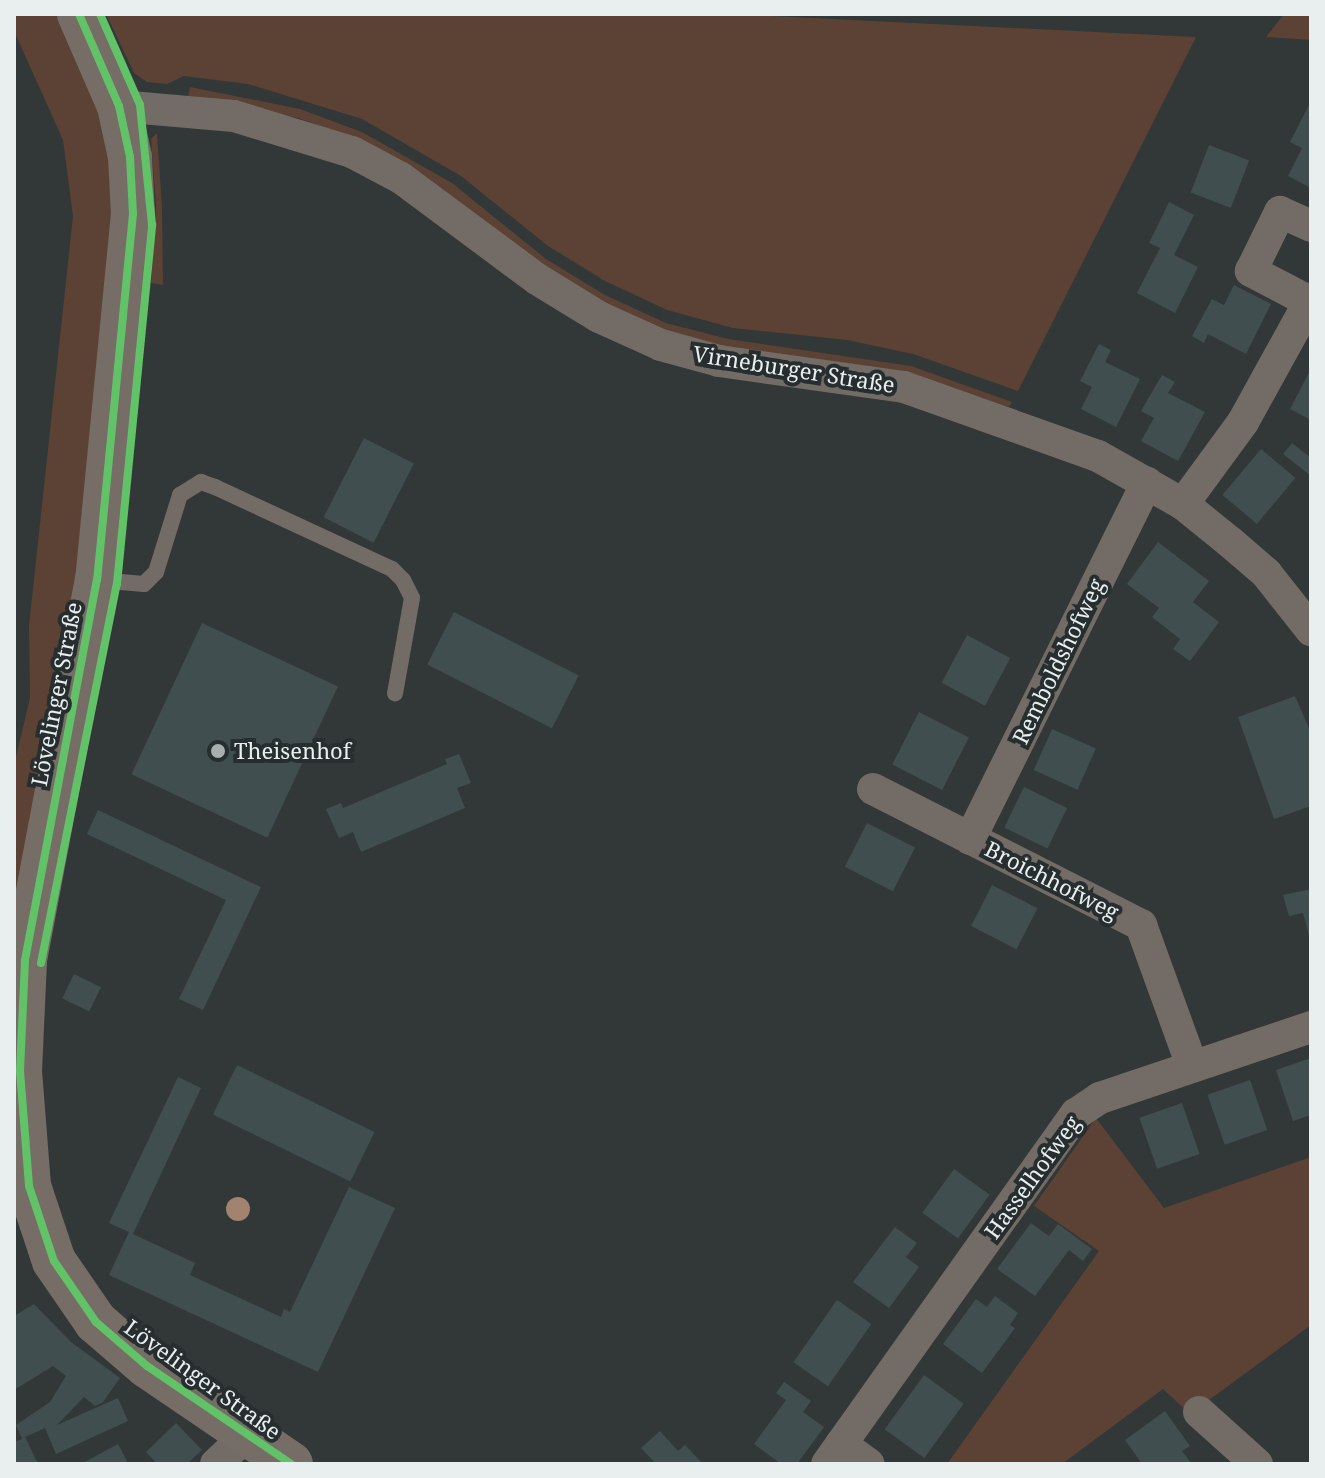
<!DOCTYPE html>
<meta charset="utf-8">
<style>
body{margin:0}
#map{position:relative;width:1325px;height:1478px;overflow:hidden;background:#323737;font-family:"Noto Serif",serif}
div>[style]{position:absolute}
.green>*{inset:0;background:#5b4234}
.building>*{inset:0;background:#414e4f;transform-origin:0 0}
.lane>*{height:16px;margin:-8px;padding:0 8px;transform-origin:8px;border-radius:8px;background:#736b65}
.street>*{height:32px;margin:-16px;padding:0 16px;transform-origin:16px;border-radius:16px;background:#736b65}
.secondary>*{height:44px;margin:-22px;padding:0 22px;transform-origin:22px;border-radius:22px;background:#756d66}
.cycleway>*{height:8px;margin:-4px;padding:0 4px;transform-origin:4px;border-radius:4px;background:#61c268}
.trees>*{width:24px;height:24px;margin:-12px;border-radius:50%;background:#a1836f}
.dots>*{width:22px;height:22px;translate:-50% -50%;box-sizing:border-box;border:4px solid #262e2f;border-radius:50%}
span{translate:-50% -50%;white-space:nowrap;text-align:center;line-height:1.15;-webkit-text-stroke:8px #262e2f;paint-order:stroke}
.street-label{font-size:22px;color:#e9eeee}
.poi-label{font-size:22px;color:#e9eeee}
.left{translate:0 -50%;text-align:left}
.frame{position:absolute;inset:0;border:16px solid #e9eeee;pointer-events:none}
</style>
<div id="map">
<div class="green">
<div style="clip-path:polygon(14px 14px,62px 14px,89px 67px,116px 179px,91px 508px,14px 922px,14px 765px,30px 698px,29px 626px,73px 216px,63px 140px,14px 31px)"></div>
<div style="clip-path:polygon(106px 14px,733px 14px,1196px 37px,1018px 391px,913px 354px,847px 340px,733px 328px,667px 310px,605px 281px,548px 246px,461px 176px,362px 119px,248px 84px,184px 76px,167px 84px,147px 82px,134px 73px)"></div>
<div style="clip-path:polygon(1284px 14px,1311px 14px,1311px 40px,1266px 37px)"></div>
<div style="clip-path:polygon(190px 87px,300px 109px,362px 132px,452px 183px,546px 259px,605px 295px,666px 323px,728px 339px,911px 366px,1012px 402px,1009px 407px,909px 374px,723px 347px,666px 331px,605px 305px,544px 268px,358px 140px,298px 118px,188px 97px)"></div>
<div style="clip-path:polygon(157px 133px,162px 207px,163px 285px,151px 283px,156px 206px,151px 139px)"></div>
<div style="clip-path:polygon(1096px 1118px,1164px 1208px,1311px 1157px,1311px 1325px,1190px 1414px,1163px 1389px,1062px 1464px,947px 1464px,1099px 1251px,1034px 1206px)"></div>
</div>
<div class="building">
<div style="clip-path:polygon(1311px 101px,1311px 188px,1288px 176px,1302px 148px,1290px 142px)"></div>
<div style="left:1209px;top:145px;width:43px;height:51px;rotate:21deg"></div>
<div style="clip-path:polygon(1169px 202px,1194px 215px,1174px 255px,1198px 267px,1175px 313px,1137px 293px,1160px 248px,1149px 243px)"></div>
<div style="clip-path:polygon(1234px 285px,1271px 304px,1246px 354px,1208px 334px,1204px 343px,1192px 336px,1212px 299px,1224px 305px)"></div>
<div style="clip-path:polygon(1099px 344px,1111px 350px,1105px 362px,1140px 379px,1116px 427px,1081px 409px,1092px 387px,1080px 381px)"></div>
<div style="clip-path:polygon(1311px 369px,1311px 420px,1290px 409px)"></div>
<div style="clip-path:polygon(1162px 375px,1175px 382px,1168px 393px,1205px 412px,1178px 461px,1141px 441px,1154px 418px,1141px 411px)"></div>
<div style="left:364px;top:438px;width:56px;height:89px;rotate:27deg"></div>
<div style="clip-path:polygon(1292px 443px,1311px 458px,1311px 476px,1283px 454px)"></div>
<div style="left:1261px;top:449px;width:45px;height:60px;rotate:40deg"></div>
<div style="clip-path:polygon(1158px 542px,1209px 581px,1193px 602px,1219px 622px,1190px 661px,1173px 649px,1180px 639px,1152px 617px,1159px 608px,1127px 584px)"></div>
<div style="left:454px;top:612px;width:140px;height:59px;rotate:27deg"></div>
<div style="left:202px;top:623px;width:150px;height:167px;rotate:25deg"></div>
<div style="left:967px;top:635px;width:49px;height:54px;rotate:28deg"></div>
<div style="clip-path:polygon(1295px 696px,1311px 733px,1311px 806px,1274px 819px,1238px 717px)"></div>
<div style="left:919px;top:712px;width:56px;height:59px;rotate:27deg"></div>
<div style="left:1052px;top:729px;width:48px;height:45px;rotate:24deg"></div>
<div style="clip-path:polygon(459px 754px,471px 783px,457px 788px,465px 808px,361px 852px,353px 832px,339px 838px,326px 809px,341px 803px,343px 808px,447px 764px,445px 759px)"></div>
<div style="left:1024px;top:787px;width:48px;height:45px;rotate:26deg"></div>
<div style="clip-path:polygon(98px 810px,261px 887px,203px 1010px,179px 999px,226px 900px,87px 834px)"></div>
<div style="left:867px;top:823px;width:54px;height:49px;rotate:27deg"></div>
<div style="left:992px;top:885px;width:51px;height:46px;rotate:27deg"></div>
<div style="clip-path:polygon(1311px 889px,1311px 939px,1310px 939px,1303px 913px,1289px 916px,1283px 895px)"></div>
<div style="left:74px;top:974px;width:30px;height:27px;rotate:26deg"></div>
<div style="clip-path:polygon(1311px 1058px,1311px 1115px,1293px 1121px,1276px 1070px)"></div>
<div style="left:237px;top:1065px;width:153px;height:55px;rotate:26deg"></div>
<div style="clip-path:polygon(178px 1077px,201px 1088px,133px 1234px,195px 1263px,190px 1275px,281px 1317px,284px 1309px,290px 1312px,349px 1187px,395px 1208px,318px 1372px,109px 1275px,129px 1232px,109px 1223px)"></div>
<div style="left:1250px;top:1080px;width:53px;height:45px;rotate:71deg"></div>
<div style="left:1182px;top:1103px;width:54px;height:45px;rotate:71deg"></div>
<div style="left:954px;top:1169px;width:44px;height:54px;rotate:36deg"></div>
<div style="clip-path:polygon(1031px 1223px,1049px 1236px,1058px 1224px,1092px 1249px,1083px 1261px,1069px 1250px,1035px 1296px,997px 1269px)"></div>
<div style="clip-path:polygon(895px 1227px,917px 1243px,906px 1257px,919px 1267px,889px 1308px,853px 1282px)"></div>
<div style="clip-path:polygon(995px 1296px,1018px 1313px,1010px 1325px,1015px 1328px,982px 1373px,943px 1344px,976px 1299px,987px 1307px)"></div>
<div style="left:837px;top:1300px;width:42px;height:76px;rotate:35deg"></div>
<div style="clip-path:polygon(34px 1304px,71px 1342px,120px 1378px,103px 1402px,95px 1406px,84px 1397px,57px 1425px,118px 1398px,128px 1421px,56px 1454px,45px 1428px,25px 1437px,38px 1464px,14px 1464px,14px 1442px,22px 1439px,16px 1425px,50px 1402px,66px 1376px,53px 1366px,14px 1390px,14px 1316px)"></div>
<div style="left:924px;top:1375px;width:49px;height:67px;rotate:36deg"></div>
<div style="clip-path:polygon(784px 1382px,811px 1401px,803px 1412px,824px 1427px,797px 1464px,781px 1464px,754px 1444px,786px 1400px,776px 1393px)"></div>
<div style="clip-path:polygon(1165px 1411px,1190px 1446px,1182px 1451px,1192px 1464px,1142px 1464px,1125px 1440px)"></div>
<div style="clip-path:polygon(176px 1423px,202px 1450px,187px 1464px,157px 1464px,146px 1452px)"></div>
<div style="clip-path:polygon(660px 1431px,678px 1451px,685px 1445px,703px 1464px,656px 1464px,641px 1448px)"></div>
<div style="clip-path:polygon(118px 1444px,127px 1461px,122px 1464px,81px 1464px)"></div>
</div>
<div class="lane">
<div style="left:98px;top:580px;width:46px;rotate:5deg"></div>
<div style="left:144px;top:584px;width:17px;rotate:-45deg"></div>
<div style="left:156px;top:572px;width:81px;rotate:-72.7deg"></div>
<div style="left:180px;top:495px;width:25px;rotate:-32deg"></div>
<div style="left:201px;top:482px;width:15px;rotate:20deg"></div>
<div style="left:215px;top:487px;width:195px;rotate:24.9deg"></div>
<div style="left:392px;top:569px;width:16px;rotate:45deg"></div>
<div style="left:403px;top:580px;width:20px;rotate:63deg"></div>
<div style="left:412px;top:598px;width:97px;rotate:100.1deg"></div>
</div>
<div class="street">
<div style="left:119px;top:106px;width:115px;rotate:5deg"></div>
<div style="left:234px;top:116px;width:123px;rotate:17deg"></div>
<div style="left:352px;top:152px;width:55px;rotate:28deg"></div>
<div style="left:401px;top:178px;width:169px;rotate:36.6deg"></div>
<div style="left:537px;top:279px;width:73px;rotate:31.5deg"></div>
<div style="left:599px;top:317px;width:68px;rotate:24.3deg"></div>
<div style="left:661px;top:345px;width:60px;rotate:15.4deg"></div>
<div style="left:719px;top:361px;width:187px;rotate:8deg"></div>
<div style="left:904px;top:387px;width:206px;rotate:19.6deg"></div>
<div style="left:1098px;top:456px;width:98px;rotate:29.5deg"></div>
<div style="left:1183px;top:504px;width:60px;rotate:39deg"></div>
<div style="left:1230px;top:542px;width:48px;rotate:40.7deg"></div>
<div style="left:1266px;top:573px;width:73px;rotate:51.7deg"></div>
<div style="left:1310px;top:302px;width:67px;rotate:-152.3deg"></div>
<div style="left:1251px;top:271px;width:66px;rotate:-63.8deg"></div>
<div style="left:1280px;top:212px;width:34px;rotate:24deg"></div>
<div style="left:1183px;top:504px;width:102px;rotate:-53.8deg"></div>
<div style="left:1243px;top:422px;width:141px;rotate:-61.1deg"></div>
<div style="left:873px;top:789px;width:301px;rotate:26.9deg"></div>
<div style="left:1141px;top:925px;width:150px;rotate:70.1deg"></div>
<div style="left:970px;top:839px;width:398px;rotate:-63.6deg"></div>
<div style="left:1199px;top:1412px;width:78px;rotate:41.9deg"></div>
<div style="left:841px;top:1444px;width:34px;rotate:36deg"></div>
<div style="left:216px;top:1464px;width:44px;rotate:-43.2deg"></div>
<div style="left:827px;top:1464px;width:430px;rotate:-54.6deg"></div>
<div style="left:1076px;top:1114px;width:29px;rotate:-34deg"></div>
<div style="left:1100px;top:1098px;width:223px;rotate:-18.6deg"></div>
</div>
<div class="secondary">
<div style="left:79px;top:14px;width:100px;rotate:66.5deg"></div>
<div style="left:119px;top:106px;width:52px;rotate:77.8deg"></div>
<div style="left:130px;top:157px;width:57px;rotate:87deg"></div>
<div style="left:133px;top:214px;width:367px;rotate:95.6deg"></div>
<div style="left:97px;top:579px;width:389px;rotate:100.7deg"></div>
<div style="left:25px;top:961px;width:110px;rotate:92.6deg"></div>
<div style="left:20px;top:1071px;width:115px;rotate:85.5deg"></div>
<div style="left:29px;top:1186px;width:79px;rotate:71.6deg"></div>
<div style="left:54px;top:1261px;width:74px;rotate:55.5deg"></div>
<div style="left:96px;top:1322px;width:67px;rotate:40.8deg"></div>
<div style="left:147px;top:1366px;width:174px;rotate:34.2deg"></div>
</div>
<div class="cycleway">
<div style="left:79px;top:14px;width:100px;rotate:66.5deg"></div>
<div style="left:119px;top:106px;width:52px;rotate:77.8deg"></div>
<div style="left:130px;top:157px;width:57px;rotate:87deg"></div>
<div style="left:133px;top:214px;width:367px;rotate:95.6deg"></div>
<div style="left:97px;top:579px;width:389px;rotate:100.7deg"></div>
<div style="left:25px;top:961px;width:110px;rotate:92.6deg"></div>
<div style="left:20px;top:1071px;width:115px;rotate:85.5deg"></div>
<div style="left:29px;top:1186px;width:79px;rotate:71.6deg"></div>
<div style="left:54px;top:1261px;width:74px;rotate:55.5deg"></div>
<div style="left:96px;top:1322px;width:67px;rotate:40.8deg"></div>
<div style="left:147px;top:1366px;width:174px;rotate:34.2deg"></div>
<div style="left:41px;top:963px;width:387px;rotate:-78.7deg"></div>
<div style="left:117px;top:584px;width:361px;rotate:-84.4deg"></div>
<div style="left:152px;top:225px;width:121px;rotate:-95.7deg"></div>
<div style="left:140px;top:105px;width:99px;rotate:-113.7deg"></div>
</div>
<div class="trees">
<div style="left:238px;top:1209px"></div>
</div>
<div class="dots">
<div style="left:218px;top:751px;background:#a9aeae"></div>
</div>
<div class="street-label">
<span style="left:794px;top:369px;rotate:9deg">Virneburger Straße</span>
<span style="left:1058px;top:661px;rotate:-64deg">Remboldshofweg</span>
<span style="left:56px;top:694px;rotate:-79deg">Lövelinger Straße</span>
<span style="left:1052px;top:880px;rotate:27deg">Broichhofweg</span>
<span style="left:1032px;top:1177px;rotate:-54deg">Hasselhofweg</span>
<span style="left:203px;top:1379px;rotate:36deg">Lövelinger Straße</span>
</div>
<div class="poi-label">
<span class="left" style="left:234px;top:751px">Theisenhof</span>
</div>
<div class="frame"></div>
</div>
